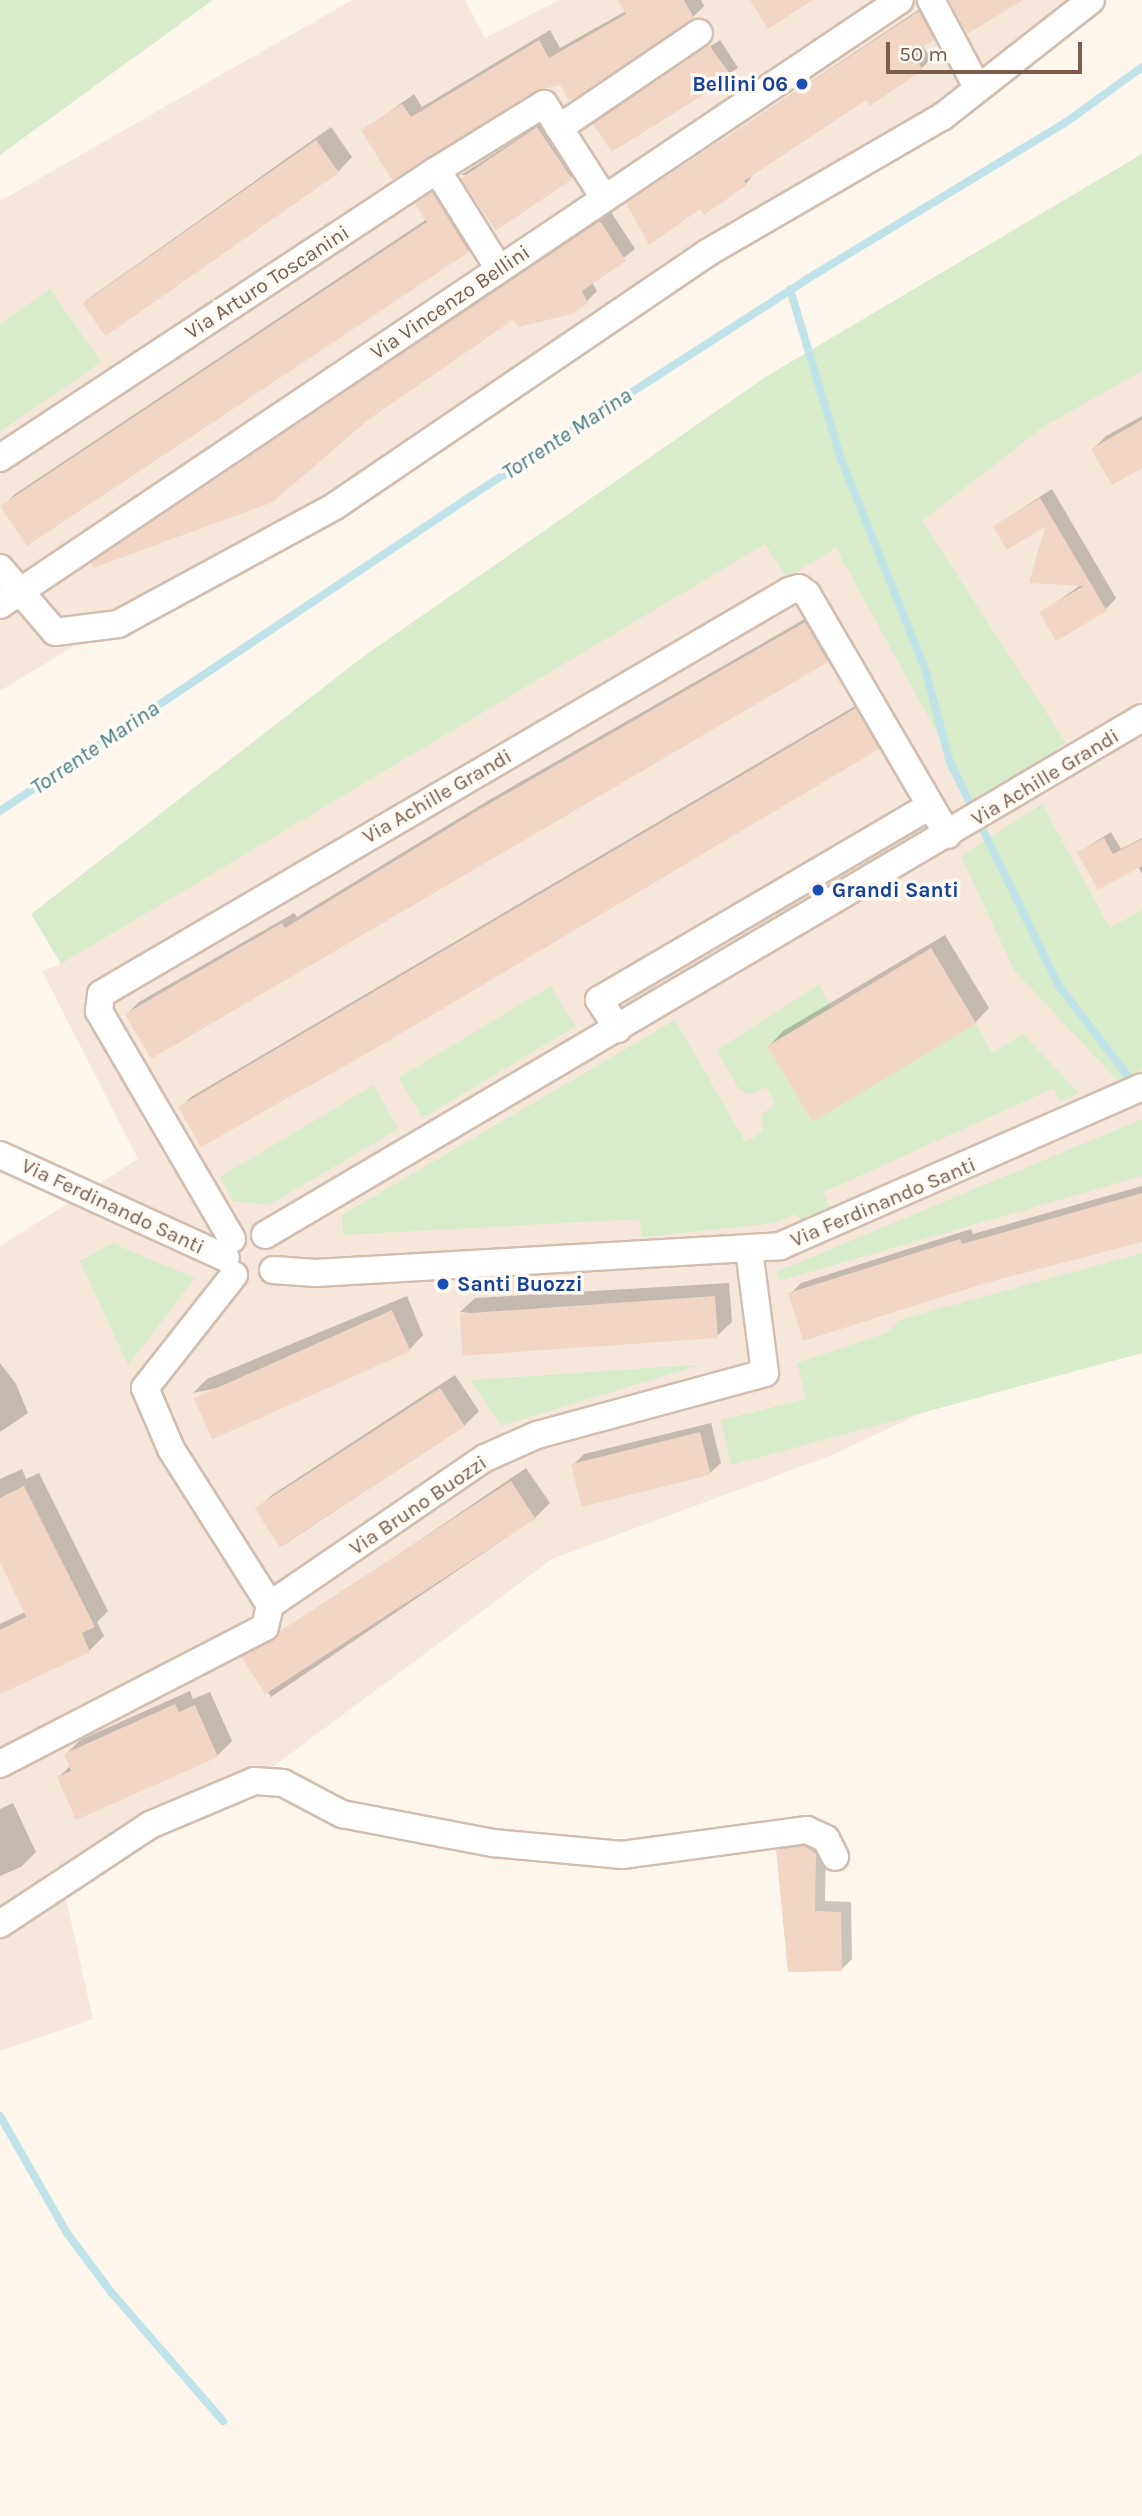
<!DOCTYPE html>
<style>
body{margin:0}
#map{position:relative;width:1142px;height:2516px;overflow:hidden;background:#fdf6ec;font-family:Karla,sans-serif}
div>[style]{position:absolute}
.residential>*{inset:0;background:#f5e8da}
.green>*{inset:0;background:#d8ecc9;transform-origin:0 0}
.shadow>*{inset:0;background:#0003;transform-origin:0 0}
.stream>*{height:8px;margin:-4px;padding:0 4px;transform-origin:4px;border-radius:4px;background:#bfe3e8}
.building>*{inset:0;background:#f3d5c3;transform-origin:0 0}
.roads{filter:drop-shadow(2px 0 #d1beb0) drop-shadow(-2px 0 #d1beb0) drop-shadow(0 2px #d1beb0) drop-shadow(0 -2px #d1beb0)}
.minor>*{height:26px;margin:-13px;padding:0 13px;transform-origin:13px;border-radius:13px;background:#fff}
.dots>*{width:19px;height:19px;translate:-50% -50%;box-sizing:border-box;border:4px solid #fffaf3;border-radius:50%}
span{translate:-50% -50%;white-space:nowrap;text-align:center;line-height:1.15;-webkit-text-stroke:7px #fffaf3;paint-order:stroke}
.transit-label{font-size:21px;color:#164399;font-weight:700}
.right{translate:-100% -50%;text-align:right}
.left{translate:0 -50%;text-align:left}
.street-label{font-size:21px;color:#7a5c4d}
.water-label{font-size:23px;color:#437c86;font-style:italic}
.scale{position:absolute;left:886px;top:42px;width:196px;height:32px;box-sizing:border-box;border:4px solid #7a5c4d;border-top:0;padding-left:9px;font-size:21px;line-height:24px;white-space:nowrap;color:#7a5c4d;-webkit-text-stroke:5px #fffaf3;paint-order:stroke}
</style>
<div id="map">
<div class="residential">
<div style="clip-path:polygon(352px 0,465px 0,485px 38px,559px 0,1092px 0,700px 265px,0 691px,0 201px)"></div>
<div style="clip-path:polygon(evenodd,1142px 317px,1142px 1310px,832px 1455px,552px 1559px,254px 1781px,65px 1894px,93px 2019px,0 2051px,0 1246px,138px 1159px,42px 971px,61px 964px,1142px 317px,112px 1243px,194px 1278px,194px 1279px,81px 1262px,112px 1243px,1142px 317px,699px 1364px,501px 1426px,470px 1380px,471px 1380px,699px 1364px)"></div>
</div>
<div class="green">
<div style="clip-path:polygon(0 0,213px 0,0 155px)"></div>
<div style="clip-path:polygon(1142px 154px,1142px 371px,1043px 427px,922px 521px,1066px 743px,974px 801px,836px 548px,787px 578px,765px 544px,61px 964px,31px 914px,364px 656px,767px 376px)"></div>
<div style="clip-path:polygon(50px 289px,101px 362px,0 432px,0 324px)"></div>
<div style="clip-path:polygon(1042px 804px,1110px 928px,1142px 910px,1142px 1068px,1120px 1083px,1014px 970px,961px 856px)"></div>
<div style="clip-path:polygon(819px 985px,831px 1007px,767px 1046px,812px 1121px,976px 1024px,992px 1053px,1023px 1034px,1079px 1093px,1060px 1101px,1054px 1088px,824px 1192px,829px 1207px,801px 1220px,795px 1214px,775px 1223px,642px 1237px,639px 1219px,343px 1235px,342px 1215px,675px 1020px,745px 1142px,755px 1137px,763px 1130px,762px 1115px,775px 1103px,766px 1087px,750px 1094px,739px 1090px,717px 1050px)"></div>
<div style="left:551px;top:986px;width:47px;height:178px;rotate:59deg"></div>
<div style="clip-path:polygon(374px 1085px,398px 1129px,269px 1205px,233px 1201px,220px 1177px)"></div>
<div style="clip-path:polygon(1142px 1119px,1142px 1176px,779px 1281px,776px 1272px)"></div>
<div style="clip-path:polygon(112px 1243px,195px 1278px,128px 1365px,80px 1261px)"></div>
<div style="clip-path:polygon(1142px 1253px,1142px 1353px,731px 1465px,721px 1420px,806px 1399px,797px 1363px,887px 1333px,899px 1320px)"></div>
<div style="clip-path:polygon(703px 1364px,501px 1426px,470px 1380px)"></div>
</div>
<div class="shadow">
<div style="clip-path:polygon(624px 0,701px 0,704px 6px,693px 17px,561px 83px,363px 131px,414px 94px,422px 107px,550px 30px,560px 48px,626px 11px)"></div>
<div style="clip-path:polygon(929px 3px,943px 29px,922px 45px,931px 59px,922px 68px,867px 97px,754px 173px,746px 184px,700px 207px,628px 203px)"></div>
<div style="left:720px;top:40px;width:33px;height:151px;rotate:57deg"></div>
<div style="clip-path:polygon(545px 121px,578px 170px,571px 177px,461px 175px)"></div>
<div style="clip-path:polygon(331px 127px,352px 157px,338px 172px,84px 302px)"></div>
<div style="clip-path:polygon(445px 181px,481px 238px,468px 250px,27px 543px,2px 507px,15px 494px,427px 219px,417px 204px)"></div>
<div style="clip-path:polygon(611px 212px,635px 249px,592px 282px,597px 291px,587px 301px,513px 317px,93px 563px)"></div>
<div style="clip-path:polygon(1142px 416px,1142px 466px,1093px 449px,1106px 436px)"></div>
<div style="clip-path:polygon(1052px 489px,1116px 598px,1106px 609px,1041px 613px,1082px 584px,1048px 524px,995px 526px)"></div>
<div style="clip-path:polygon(817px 612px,839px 648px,827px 660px,152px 1057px,127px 1014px,139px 1002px,294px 913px,297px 917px,489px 800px)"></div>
<div style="clip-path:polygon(867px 699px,889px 736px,878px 747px,201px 1144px,180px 1108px,191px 1097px)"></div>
<div style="clip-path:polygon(1111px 832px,1121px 849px,1142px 838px,1142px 874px,1138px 866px,1079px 852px)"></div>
<div style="clip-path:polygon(945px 935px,989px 1008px,975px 1023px,769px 1046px,783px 1031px)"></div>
<div style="clip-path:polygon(1142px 1186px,1142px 1240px,790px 1294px,801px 1283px,971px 1229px,973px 1234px)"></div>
<div style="clip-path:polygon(729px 1283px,732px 1322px,717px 1336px,460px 1312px,475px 1298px)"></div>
<div style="clip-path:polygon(407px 1296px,423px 1335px,409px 1350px,193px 1393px,207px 1379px)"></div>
<div style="clip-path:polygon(0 1363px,16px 1384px,28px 1413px,0 1432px)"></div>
<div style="clip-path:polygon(455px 1375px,479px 1411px,464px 1426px,282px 1546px,257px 1509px,272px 1495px)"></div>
<div style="clip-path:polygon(711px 1423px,721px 1463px,710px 1473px,573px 1465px,584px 1454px)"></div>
<div style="clip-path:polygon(526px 1468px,550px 1503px,535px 1518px,271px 1697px,247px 1662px,261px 1648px)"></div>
<div style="clip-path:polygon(22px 1469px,26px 1479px,39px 1473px,108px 1611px,97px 1622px,104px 1636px,89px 1651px,0 1692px,0 1624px,25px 1612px,0 1558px,0 1479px)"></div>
<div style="clip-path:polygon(190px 1691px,193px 1699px,210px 1692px,232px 1741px,217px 1756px,59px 1777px,71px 1765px,66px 1754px,80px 1740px)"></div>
<div style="clip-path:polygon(13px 1803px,36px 1852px,21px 1867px,0 1876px,0 1809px)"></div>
<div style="clip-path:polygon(789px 1840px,826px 1843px,825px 1901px,851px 1902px,852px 1959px,841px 1970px,778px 1851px)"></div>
</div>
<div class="stream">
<div style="left:790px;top:289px;width:177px;rotate:73.3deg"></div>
<div style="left:841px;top:459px;width:226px;rotate:68.2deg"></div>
<div style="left:925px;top:669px;width:96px;rotate:75deg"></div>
<div style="left:950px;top:762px;width:249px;rotate:64.1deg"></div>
<div style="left:1059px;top:986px;width:123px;rotate:52.6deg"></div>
<div style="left:0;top:811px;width:570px;rotate:-33.77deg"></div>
<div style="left:474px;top:494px;width:396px;rotate:-32.8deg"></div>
<div style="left:807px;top:279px;width:301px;rotate:-31.2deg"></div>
<div style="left:1065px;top:123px;width:95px;rotate:-36deg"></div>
<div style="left:0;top:2116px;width:135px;rotate:60.2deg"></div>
<div style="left:67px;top:2233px;width:74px;rotate:53.3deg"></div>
<div style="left:111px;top:2292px;width:171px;rotate:49deg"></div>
</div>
<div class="building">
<div style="clip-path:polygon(617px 0,684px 0,694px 18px,575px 98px,568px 99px,560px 85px,536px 91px,392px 180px,361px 130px,402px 104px,411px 117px,539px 40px,549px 58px,626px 14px)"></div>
<div style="clip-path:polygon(750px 0,813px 0,768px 29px)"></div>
<div style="clip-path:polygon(949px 0,1023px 0,967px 34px)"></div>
<div style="clip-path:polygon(919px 11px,934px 40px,912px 54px,923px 70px,870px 106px,866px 100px,744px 181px,747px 185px,704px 215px,700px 209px,649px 245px,626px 203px)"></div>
<div style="clip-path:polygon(709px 45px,732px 77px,612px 152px,593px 124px)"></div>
<div style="left:537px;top:127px;width:63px;height:92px;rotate:56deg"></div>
<div style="left:316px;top:140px;width:40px;height:285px;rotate:55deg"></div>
<div style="clip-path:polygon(432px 192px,469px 252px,27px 546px,0 506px,427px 222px,415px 204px)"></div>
<div style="clip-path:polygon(600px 221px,626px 261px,582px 291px,588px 303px,572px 314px,519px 327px,513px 320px,368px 420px,273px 502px,93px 568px,91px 563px)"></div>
<div style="clip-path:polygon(1142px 420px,1142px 468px,1112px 485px,1091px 449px)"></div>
<div style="clip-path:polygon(1040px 498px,1107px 611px,1056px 641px,1039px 612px,1084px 586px,1029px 583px,1045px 527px,1007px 550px,993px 526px)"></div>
<div style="clip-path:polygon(805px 622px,828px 662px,151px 1059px,125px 1014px,282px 923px,285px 928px,475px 812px)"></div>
<div style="clip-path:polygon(856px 708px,879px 749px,380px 1046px,201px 1147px,178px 1107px)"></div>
<div style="clip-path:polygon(1104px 838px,1113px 854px,1142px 839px,1142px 866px,1098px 890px,1077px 852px)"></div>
<div style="left:931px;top:948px;width:88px;height:191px;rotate:59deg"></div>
<div style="clip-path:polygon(1142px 1193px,1142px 1242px,986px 1283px,803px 1341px,788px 1293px,960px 1239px,962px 1244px)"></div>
<div style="left:715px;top:1296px;width:42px;height:256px;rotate:86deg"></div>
<div style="left:392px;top:1310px;width:45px;height:217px;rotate:66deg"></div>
<div style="left:440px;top:1388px;width:46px;height:221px;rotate:57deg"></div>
<div style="left:700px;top:1432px;width:44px;height:133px;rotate:76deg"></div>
<div style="left:511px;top:1481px;width:45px;height:322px;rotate:57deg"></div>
<div style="clip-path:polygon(24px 1486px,95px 1627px,82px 1633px,90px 1652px,0 1694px,0 1630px,26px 1617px,0 1562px,0 1498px)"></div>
<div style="clip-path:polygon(175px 1704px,179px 1712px,195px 1705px,218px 1757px,76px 1820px,57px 1777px,71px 1771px,64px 1754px)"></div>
<div style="clip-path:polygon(804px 1846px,816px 1854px,815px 1911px,841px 1912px,842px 1971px,788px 1972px,776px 1850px)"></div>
</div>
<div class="roads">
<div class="minor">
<div style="left:931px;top:0;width:98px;rotate:62.1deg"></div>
<div style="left:559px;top:128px;width:169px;rotate:-34.2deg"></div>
<div style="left:437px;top:170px;width:126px;rotate:-31.7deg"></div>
<div style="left:544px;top:104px;width:112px;rotate:57.4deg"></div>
<div style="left:0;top:458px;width:523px;rotate:-33.39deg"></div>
<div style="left:437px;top:170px;width:117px;rotate:57.9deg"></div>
<div style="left:0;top:568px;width:84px;rotate:49.3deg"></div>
<div style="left:55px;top:632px;width:64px;rotate:-7.2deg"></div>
<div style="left:118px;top:624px;width:247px;rotate:-28.5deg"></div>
<div style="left:335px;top:506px;width:450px;rotate:-34.2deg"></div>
<div style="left:707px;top:253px;width:272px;rotate:-30.1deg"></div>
<div style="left:942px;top:117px;width:189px;rotate:-38.1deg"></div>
<div style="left:0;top:605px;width:1084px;rotate:-33.91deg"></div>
<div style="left:618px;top:1029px;width:35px;rotate:-123deg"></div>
<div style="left:599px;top:1000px;width:384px;rotate:-30.4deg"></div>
<div style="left:0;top:1155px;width:248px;rotate:24.5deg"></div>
<div style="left:265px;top:1235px;width:1018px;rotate:-30.52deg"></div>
<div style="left:232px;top:1239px;width:264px;rotate:-120.3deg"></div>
<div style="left:99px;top:1011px;width:17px;rotate:-83deg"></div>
<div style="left:101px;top:994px;width:797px;rotate:-30.36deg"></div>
<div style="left:789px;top:591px;width:10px;rotate:-17deg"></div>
<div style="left:799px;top:588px;width:10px;rotate:37deg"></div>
<div style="left:807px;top:594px;width:279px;rotate:59.7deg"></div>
<div style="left:273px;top:1270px;width:43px;rotate:4deg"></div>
<div style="left:316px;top:1273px;width:465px;rotate:-3.3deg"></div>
<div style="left:780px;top:1246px;width:395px;rotate:-23.7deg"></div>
<div style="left:234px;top:1275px;width:144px;rotate:128.2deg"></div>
<div style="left:145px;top:1388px;width:66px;rotate:66.9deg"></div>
<div style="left:171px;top:1449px;width:185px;rotate:57.6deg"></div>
<div style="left:0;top:1764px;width:298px;rotate:-27.3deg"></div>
<div style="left:265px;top:1627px;width:23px;rotate:-77deg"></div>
<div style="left:270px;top:1605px;width:260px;rotate:-34.4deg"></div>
<div style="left:485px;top:1458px;width:57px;rotate:-23.9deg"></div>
<div style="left:537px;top:1435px;width:236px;rotate:-15.2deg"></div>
<div style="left:765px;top:1373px;width:125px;rotate:-97.4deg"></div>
<div style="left:0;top:1924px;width:180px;rotate:-33.4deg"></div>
<div style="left:150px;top:1825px;width:113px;rotate:-22.9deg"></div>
<div style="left:254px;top:1781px;width:29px;rotate:4deg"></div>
<div style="left:283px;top:1783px;width:67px;rotate:27.7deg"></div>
<div style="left:342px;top:1814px;width:154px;rotate:10.9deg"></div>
<div style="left:493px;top:1843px;width:130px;rotate:5.3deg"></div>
<div style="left:622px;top:1855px;width:187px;rotate:-7.7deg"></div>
<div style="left:807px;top:1830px;width:21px;rotate:25deg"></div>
<div style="left:826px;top:1839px;width:20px;rotate:63deg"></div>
</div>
</div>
<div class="dots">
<div style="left:802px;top:84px;background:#1a4fb4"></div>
<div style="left:818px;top:890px;background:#1a4fb4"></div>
<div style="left:443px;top:1284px;background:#1a4fb4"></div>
</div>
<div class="transit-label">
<span class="right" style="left:788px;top:84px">Bellini 06</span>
<span class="left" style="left:832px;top:890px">Grandi Santi</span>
<span class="left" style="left:457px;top:1284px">Santi Buozzi</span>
</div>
<div class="street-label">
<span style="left:267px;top:282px;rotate:-33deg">Via Arturo Toscanini</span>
<span style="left:450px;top:302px;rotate:-34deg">Via Vincenzo Bellini</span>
<span style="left:1045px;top:777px;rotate:-31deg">Via Achille Grandi</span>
<span style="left:437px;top:796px;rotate:-30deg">Via Achille Grandi</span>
<span style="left:883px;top:1202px;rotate:-23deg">Via Ferdinando Santi</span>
<span style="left:113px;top:1206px;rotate:25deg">Via Ferdinando Santi</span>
<span style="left:418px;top:1505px;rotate:-34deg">Via Bruno Buozzi</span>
</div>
<div class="water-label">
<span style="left:567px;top:434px;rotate:-33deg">Torrente Marina</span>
<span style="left:95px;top:748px;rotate:-34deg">Torrente Marina</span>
</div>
<div class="scale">50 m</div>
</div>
